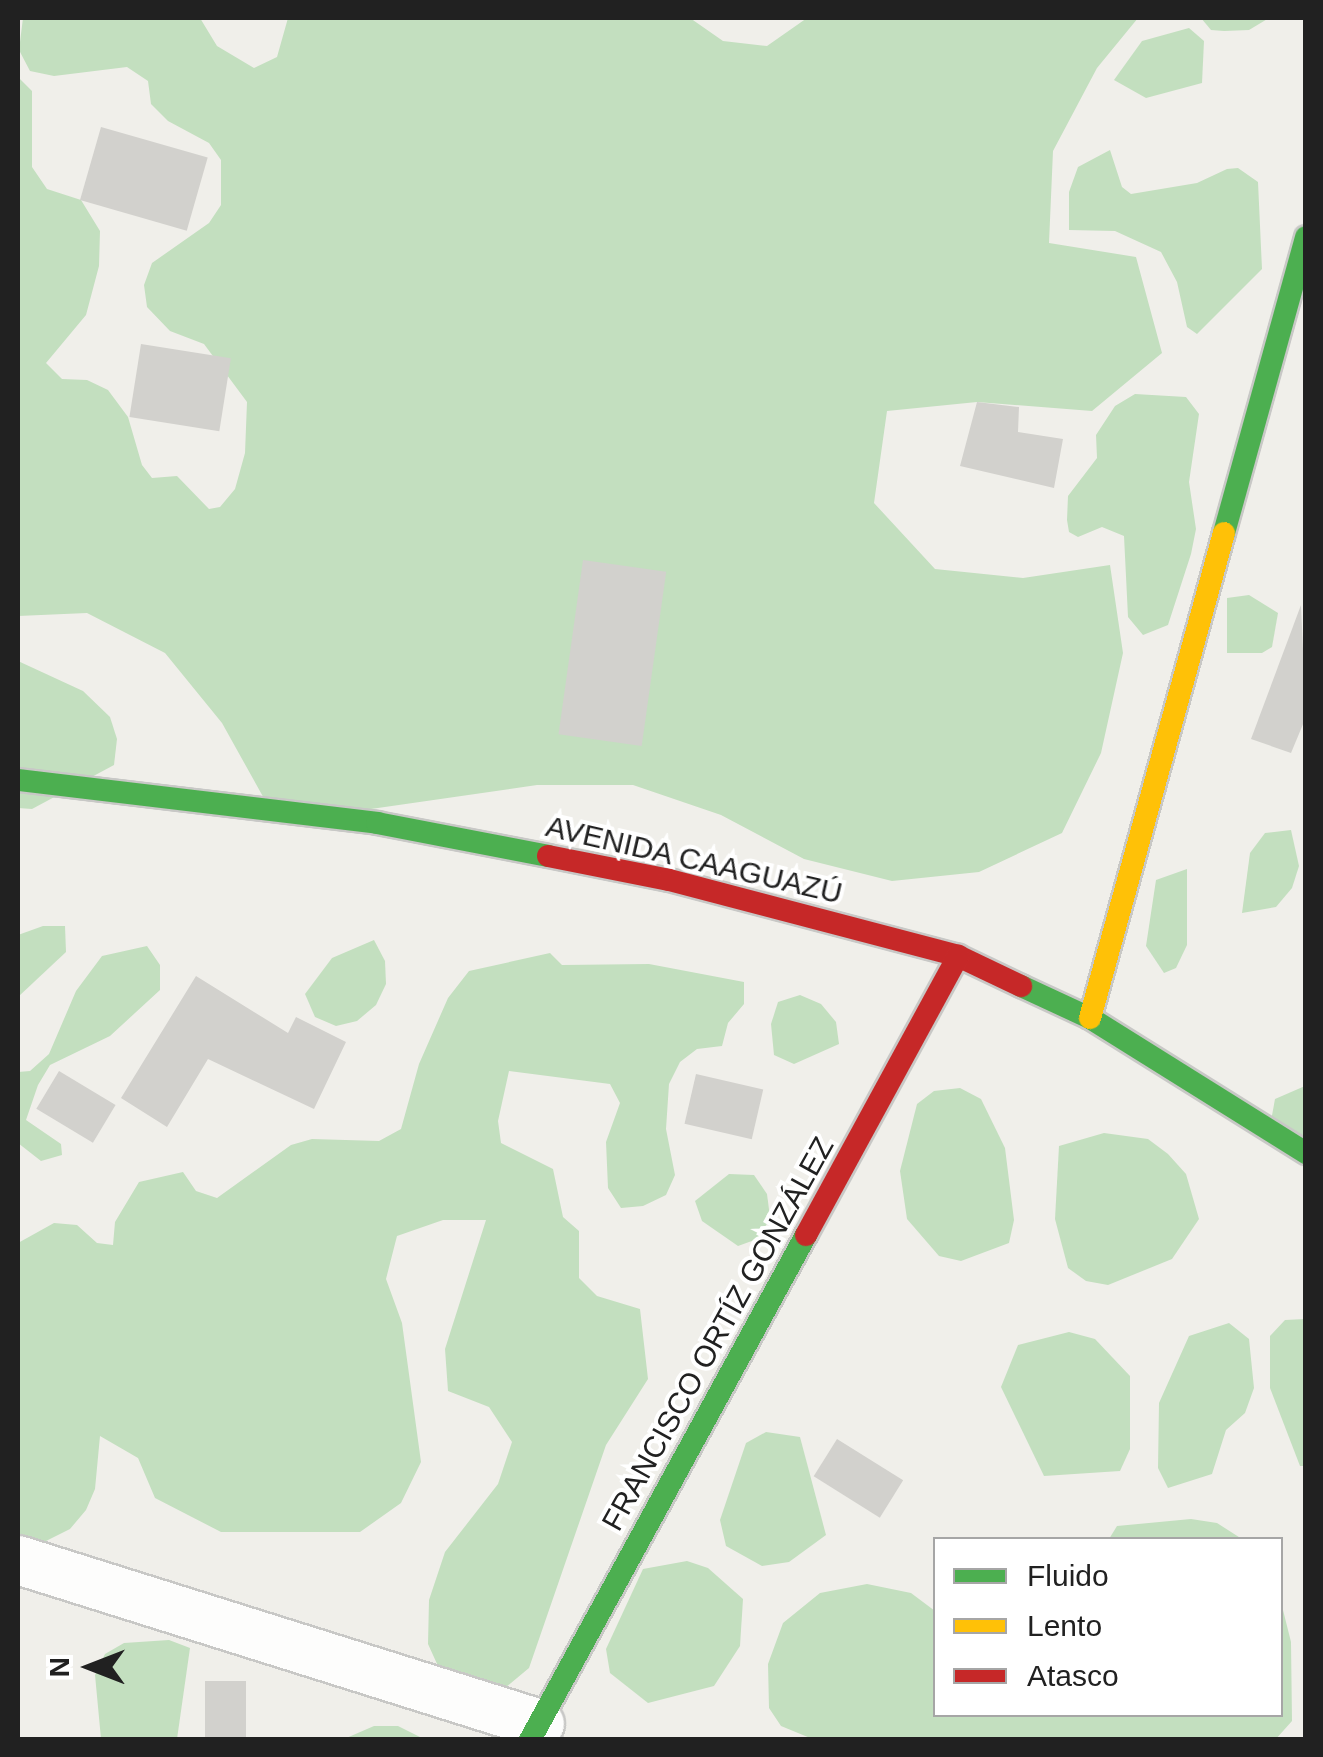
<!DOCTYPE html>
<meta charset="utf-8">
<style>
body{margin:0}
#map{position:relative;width:1323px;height:1757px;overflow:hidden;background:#f0efea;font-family:Helvetica,sans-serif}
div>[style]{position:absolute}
.forest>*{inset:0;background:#c3dfbf}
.building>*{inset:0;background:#d2d1cd;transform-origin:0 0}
.roads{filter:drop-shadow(2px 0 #c8c8c6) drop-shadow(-2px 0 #c8c8c6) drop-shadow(0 2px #c8c8c6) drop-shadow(0 -2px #c8c8c6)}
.street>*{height:48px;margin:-24px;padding:0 24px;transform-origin:24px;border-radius:24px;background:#fdfdfc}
.fast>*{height:22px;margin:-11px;padding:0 11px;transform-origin:11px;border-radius:11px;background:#4caf50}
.slow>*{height:22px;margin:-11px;padding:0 11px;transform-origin:11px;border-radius:11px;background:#ffc107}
.jam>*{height:22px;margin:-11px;padding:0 11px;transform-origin:11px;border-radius:11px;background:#c62828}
span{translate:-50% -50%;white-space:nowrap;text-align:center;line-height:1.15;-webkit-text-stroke:8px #fff;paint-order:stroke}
.street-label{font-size:30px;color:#212121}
.frame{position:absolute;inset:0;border:20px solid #212121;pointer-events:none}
.legend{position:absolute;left:933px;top:1537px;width:350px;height:180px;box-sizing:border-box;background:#fff;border:2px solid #a6a6a6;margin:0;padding:12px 18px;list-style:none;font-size:30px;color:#212121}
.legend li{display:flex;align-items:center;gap:20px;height:50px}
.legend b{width:50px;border:2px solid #a6a6a6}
.north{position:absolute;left:40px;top:1617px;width:100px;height:100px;-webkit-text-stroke:8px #fff;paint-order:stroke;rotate:270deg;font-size:28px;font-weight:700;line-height:40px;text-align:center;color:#212121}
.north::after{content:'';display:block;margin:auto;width:35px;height:45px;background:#212121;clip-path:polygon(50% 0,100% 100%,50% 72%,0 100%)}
</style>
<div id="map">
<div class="forest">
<div style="clip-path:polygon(23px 18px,200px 18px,217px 46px,254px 68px,277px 57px,288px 18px,690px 18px,723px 41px,767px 46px,807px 18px,1138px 18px,1097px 68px,1053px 151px,1049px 243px,1136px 257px,1162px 353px,1092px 411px,977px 402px,887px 411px,874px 503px,935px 569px,1023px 578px,1110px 565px,1123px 653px,1101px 753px,1062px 833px,979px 872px,892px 881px,804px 859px,721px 815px,633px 785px,537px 785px,357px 811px,266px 802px,222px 723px,165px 653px,87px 613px,18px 616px,18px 77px,32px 91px,32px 167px,47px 189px,81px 200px,100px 231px,99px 266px,86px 315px,46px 363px,62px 379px,87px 380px,108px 390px,128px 417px,142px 465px,152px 478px,177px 476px,209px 509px,220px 507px,235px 489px,245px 453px,247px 402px,204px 344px,170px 331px,147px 307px,144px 285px,152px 263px,209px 223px,221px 205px,221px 160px,209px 143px,168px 121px,151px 104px,148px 81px,127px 67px,54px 76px,30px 71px,19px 50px)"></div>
<div style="clip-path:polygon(1201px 18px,1269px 18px,1249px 30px,1224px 31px,1211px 30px)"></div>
<div style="clip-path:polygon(1189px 28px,1204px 41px,1202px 83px,1146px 98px,1114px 80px,1142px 41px)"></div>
<div style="clip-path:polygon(1110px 150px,1122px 187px,1131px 194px,1197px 183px,1227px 169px,1238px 168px,1258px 182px,1262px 269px,1197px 334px,1187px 327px,1177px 282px,1161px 252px,1115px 231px,1069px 230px,1069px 192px,1078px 167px)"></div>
<div style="clip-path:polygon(1135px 394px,1186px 397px,1199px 414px,1189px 482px,1196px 529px,1191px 554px,1168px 625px,1143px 635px,1128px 617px,1124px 536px,1102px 527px,1078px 537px,1069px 532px,1067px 520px,1068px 496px,1097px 458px,1096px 435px,1115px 406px)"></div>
<div style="clip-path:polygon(1249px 595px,1278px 613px,1272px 647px,1262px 653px,1227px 653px,1227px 598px)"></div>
<div style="clip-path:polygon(18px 661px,83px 691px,110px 717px,117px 739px,114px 765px,32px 809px,18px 808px)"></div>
<div style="clip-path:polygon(1291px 830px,1299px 866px,1292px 888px,1276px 907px,1242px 913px,1250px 853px,1265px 833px)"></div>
<div style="clip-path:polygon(1187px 869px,1187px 945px,1176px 968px,1164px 973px,1146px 946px,1156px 880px)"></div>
<div style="clip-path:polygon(43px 926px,65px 926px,66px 952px,18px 997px,18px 935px)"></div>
<div style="clip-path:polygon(374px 940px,385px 961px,386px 984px,376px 1005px,357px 1021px,336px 1026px,315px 1017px,305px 994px,332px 958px)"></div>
<div style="clip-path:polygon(147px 946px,160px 965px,160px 990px,110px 1036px,50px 1065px,38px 1085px,26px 1120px,61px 1144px,62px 1155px,41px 1161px,18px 1143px,18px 1072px,30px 1071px,49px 1054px,76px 991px,102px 956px)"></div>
<div style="clip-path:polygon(550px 953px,562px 965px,649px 964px,744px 982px,744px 1004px,728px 1023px,722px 1046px,697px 1049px,680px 1062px,669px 1084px,666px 1129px,675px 1175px,666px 1195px,643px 1206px,621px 1208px,608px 1188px,606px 1142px,620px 1103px,610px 1084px,509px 1071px,498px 1121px,501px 1143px,553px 1169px,563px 1217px,579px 1231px,579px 1278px,597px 1296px,640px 1309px,648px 1379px,606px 1445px,529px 1668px,494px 1697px,448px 1688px,428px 1644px,429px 1600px,445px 1552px,498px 1484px,512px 1442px,489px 1407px,448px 1391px,445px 1349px,486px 1220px,443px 1220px,397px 1236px,386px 1279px,402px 1323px,421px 1462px,401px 1503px,360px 1532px,221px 1532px,155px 1498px,138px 1458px,100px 1436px,95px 1489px,86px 1510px,70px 1529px,18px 1555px,18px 1243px,54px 1223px,77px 1225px,97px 1243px,113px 1245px,115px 1222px,139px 1182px,183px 1172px,196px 1191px,217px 1198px,291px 1145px,312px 1139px,379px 1141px,401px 1129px,419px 1064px,448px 998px,469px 971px)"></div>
<div style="clip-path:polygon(800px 995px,821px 1004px,836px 1022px,839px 1044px,794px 1064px,774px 1055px,771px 1024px,778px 1002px)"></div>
<div style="clip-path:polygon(1305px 1086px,1305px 1160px,1271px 1121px,1275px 1099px)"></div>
<div style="clip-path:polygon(960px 1088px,981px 1099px,1005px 1148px,1014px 1220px,1009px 1243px,961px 1261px,939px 1256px,907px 1219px,900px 1171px,917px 1104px,934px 1091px)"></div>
<div style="clip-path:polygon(1104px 1133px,1148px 1139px,1168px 1154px,1186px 1174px,1199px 1219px,1172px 1259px,1108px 1285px,1086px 1281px,1068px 1268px,1055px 1219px,1059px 1146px)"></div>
<div style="clip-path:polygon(729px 1174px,754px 1175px,767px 1194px,770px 1217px,760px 1238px,738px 1246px,702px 1221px,695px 1201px)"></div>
<div style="clip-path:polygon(1305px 1319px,1306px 1466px,1300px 1466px,1270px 1388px,1270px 1336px,1285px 1320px)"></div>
<div style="clip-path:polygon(1229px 1323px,1249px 1339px,1254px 1388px,1245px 1413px,1226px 1430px,1212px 1474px,1168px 1488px,1158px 1468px,1159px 1403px,1189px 1336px)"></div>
<div style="clip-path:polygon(1069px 1332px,1095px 1339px,1130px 1376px,1130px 1449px,1120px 1471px,1044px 1476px,1001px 1387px,1018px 1345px)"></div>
<div style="clip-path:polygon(766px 1432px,800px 1437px,826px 1535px,789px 1562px,762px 1566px,726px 1546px,720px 1520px,746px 1443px)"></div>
<div style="clip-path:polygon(1191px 1519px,1217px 1523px,1242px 1539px,1109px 1539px,1117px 1526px)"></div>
<div style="clip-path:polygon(687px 1561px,708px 1568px,743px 1599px,740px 1646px,714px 1686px,648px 1703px,610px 1673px,606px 1649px,643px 1569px)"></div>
<div style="clip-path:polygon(867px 1584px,911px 1593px,935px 1611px,936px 1714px,1280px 1714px,1281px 1602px,1291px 1642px,1292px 1721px,1275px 1740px,815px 1740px,781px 1726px,769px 1708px,768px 1664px,783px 1623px,820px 1593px)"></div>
<div style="clip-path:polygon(169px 1640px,190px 1648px,177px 1739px,101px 1739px,95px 1675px,105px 1654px,124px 1643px)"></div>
<div style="clip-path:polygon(374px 1726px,398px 1726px,424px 1739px,344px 1739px)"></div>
</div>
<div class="building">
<div style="left:101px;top:127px;width:111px;height:76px;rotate:16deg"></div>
<div style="left:141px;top:344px;width:91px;height:74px;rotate:9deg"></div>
<div style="clip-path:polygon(977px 402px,1019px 407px,1018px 432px,1063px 439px,1054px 488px,960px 466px)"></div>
<div style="left:583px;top:560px;width:84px;height:176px;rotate:8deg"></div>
<div style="clip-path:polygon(1301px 605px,1306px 717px,1291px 753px,1251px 739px)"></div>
<div style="clip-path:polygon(196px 976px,288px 1033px,296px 1017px,346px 1042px,314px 1109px,208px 1059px,167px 1127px,121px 1098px)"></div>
<div style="left:59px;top:1071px;width:66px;height:44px;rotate:31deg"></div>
<div style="left:696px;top:1074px;width:69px;height:51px;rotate:13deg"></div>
<div style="left:837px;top:1439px;width:78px;height:44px;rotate:32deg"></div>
<div style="left:205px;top:1681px;width:41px;height:59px"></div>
</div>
<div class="roads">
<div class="street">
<div style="left:18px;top:1560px;width:547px;rotate:17.44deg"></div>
</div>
<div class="fast">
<div style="left:1224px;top:533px;width:307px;rotate:-74.5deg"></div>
<div style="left:18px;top:780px;width:362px;rotate:6.8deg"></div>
<div style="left:377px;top:823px;width:174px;rotate:10.9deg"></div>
<div style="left:1021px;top:986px;width:76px;rotate:24.9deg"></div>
<div style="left:1090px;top:1018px;width:255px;rotate:32deg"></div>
<div style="left:530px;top:1740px;width:576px;rotate:-61.34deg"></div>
</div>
<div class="slow">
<div style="left:1090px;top:1018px;width:503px;rotate:-74.56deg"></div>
</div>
<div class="jam">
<div style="left:548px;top:856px;width:123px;rotate:11.2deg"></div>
<div style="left:669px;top:880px;width:299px;rotate:14.7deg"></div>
<div style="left:958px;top:956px;width:70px;rotate:25.5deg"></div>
<div style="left:806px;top:1235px;width:318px;rotate:-61.4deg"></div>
</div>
</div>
<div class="street-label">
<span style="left:694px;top:860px;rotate:13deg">AVENIDA CAAGUAZÚ</span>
<span style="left:718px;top:1334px;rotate:-61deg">FRANCISCO ORTÍZ GONZÁLEZ</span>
</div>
<div class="frame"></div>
<ul class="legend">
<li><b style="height:12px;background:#4caf50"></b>Fluido</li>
<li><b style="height:12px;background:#ffc107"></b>Lento</li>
<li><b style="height:12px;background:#c62828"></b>Atasco</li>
</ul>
<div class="north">N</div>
</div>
